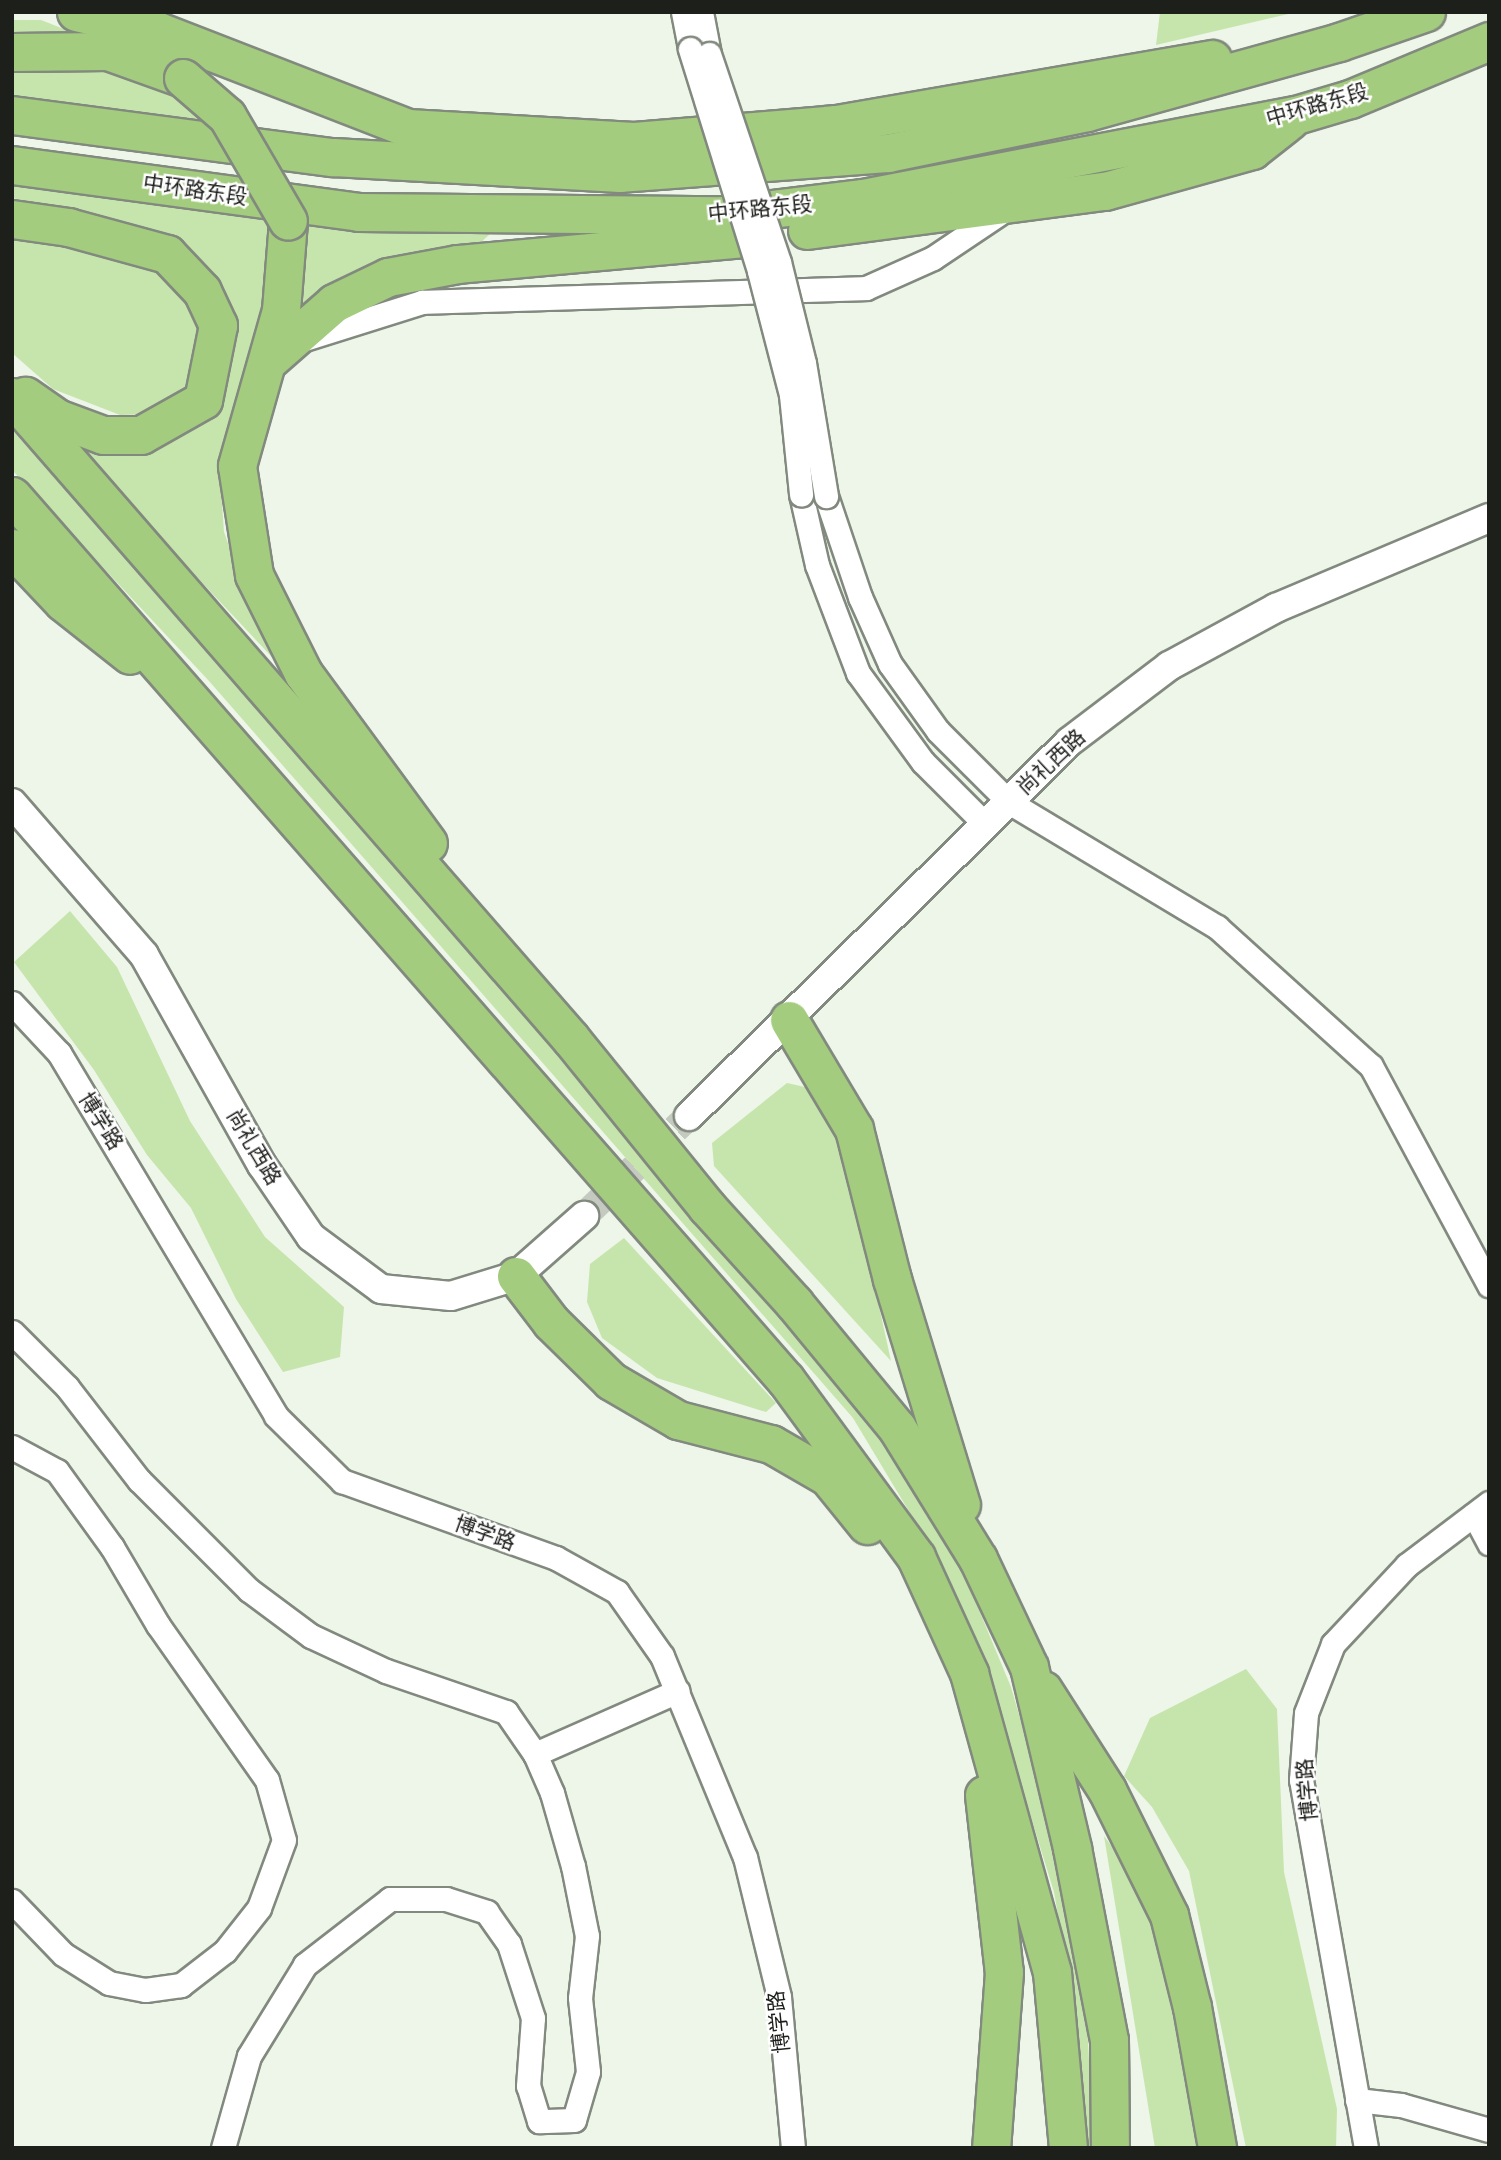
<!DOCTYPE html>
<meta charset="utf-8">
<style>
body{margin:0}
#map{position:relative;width:1501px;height:2160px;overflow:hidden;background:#eef5e9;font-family:Bitter,"Noto Sans SC",serif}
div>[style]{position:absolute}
.green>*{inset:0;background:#c6e5ad}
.tertiary-tunnel>*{height:28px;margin-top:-14px;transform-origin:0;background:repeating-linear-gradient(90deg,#c4cac0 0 28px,transparent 0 42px)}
.roads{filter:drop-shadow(2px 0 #82897e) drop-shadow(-2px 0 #82897e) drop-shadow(0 2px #82897e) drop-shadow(0 -2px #82897e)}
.minor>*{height:23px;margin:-11.5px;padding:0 11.5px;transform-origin:11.5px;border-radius:11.5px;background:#fff}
.tertiary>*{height:28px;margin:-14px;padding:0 14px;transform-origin:14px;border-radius:14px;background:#fff}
.trunk>*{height:37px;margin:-18.5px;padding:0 18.5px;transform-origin:18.5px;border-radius:18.5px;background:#a3cc7e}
.bridges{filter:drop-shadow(2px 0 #82897e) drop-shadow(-2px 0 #82897e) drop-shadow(0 2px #82897e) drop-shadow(0 -2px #82897e)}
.minor-bridge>*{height:23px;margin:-11.5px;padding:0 11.5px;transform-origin:11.5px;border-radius:11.5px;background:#fff}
.trunk-bridge>*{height:37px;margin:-18.5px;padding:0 18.5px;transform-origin:18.5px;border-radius:18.5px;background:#a3cc7e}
span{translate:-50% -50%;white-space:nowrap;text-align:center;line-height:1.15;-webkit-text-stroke:5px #fff;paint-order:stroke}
.street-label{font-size:21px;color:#1d1f1b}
.frame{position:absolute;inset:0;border:14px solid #1d1f1b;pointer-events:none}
</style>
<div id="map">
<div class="green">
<div style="clip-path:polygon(1160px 12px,1297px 12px,1156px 45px)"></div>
<div style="clip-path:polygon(12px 20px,41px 20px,74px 33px,12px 38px)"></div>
<div style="clip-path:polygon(113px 63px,163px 78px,214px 124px,12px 95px,12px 64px)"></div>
<div style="clip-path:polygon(12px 178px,268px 207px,276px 253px,248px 368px,219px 460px,224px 532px,255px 620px,290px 667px,287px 673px,78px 451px,116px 454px,195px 428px,223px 398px,234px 339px,213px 279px,76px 211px,12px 198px)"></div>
<div style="clip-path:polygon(295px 211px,413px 226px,490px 234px,477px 246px,384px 262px,293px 309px)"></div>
<div style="clip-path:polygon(12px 236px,157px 267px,190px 296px,205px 342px,191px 387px,157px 414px,120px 415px,53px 389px,12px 353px)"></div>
<div style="clip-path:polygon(12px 430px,193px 626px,675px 1190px,826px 1358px,888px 1447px,964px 1574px,1011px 1687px,1064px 1871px,1085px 1989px,1094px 2148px,1082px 2148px,1071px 1988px,1054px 1892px,985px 1668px,940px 1563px,853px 1418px,209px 681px,12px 470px)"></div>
<div style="clip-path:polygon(70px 911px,117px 967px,190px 1121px,265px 1237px,344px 1307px,340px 1357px,283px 1372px,236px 1299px,191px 1208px,147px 1155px,94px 1070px,14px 962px)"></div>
<div style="clip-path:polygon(787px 1083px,809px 1088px,841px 1134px,891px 1361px,714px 1166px,712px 1143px)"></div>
<div style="clip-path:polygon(624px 1238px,776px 1403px,766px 1412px,657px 1378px,602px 1338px,587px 1302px,590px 1264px)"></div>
<div style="clip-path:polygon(1246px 1669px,1277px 1709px,1284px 1872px,1337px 2109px,1336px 2148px,1246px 2148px,1189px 1871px,1152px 1807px,1124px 1776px,1150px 1718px)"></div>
<div style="clip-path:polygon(1104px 1836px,1131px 1872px,1153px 1931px,1204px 2148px,1155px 2148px)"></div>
</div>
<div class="tertiary-tunnel">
<div style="left:584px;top:1216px;width:145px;rotate:-43.6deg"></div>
</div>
<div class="roads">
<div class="minor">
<div style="left:683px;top:12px;width:38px;rotate:79deg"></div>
<div style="left:701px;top:12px;width:43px;rotate:79.2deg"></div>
<div style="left:301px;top:340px;width:127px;rotate:-17.4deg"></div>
<div style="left:422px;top:302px;width:444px;rotate:-1.8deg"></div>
<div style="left:866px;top:288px;width:73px;rotate:-24.1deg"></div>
<div style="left:933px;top:258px;width:88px;rotate:-33.9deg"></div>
<div style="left:801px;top:494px;width:73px;rotate:77.3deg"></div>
<div style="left:817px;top:565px;width:116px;rotate:69.2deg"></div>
<div style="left:858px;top:673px;width:110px;rotate:53.9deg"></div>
<div style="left:923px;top:762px;width:89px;rotate:45deg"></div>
<div style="left:826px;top:496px;width:107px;rotate:71.4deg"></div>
<div style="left:860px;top:597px;width:73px;rotate:65.9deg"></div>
<div style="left:890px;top:664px;width:82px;rotate:54.4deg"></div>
<div style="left:938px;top:731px;width:100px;rotate:45deg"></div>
<div style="left:1009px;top:802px;width:243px;rotate:31deg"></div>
<div style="left:1217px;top:927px;width:207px;rotate:42.1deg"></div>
<div style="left:1371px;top:1066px;width:249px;rotate:61.7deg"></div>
<div style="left:12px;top:1003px;width:69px;rotate:46.8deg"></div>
<div style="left:59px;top:1053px;width:423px;rotate:59.1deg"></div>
<div style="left:276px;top:1416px;width:93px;rotate:44.6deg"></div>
<div style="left:342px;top:1481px;width:227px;rotate:19.8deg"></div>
<div style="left:556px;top:1558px;width:70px;rotate:29.1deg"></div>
<div style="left:617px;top:1592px;width:78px;rotate:54.9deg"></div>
<div style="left:662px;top:1656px;width:217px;rotate:67.6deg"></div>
<div style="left:745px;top:1857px;width:144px;rotate:76.3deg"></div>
<div style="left:779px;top:1997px;width:152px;rotate:84.7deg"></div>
<div style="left:12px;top:1332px;width:78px;rotate:45deg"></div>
<div style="left:67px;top:1387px;width:118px;rotate:52.3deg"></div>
<div style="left:139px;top:1480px;width:156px;rotate:45deg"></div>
<div style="left:249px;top:1590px;width:77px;rotate:36.6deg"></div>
<div style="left:311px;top:1636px;width:83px;rotate:25deg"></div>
<div style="left:386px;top:1671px;width:127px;rotate:18.9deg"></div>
<div style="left:506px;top:1712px;width:51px;rotate:55.4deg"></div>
<div style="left:535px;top:1754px;width:43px;rotate:66.4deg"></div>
<div style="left:552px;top:1793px;width:76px;rotate:74deg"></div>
<div style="left:573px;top:1866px;width:71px;rotate:78.7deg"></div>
<div style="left:587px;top:1936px;width:62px;rotate:96.4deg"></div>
<div style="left:580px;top:1998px;width:74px;rotate:83.8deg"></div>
<div style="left:588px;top:2072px;width:50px;rotate:106.3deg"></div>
<div style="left:574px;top:2120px;width:35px;rotate:178deg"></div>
<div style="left:539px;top:2121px;width:37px;rotate:-107deg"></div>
<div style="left:528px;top:2086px;width:68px;rotate:-85.8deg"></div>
<div style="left:533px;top:2018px;width:78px;rotate:-108deg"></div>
<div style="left:509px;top:1944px;width:39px;rotate:-125deg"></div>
<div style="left:487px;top:1912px;width:43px;rotate:-162.4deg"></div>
<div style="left:446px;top:1899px;width:56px;rotate:180deg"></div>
<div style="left:390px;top:1899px;width:108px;rotate:142.2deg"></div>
<div style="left:305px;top:1965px;width:107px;rotate:121.6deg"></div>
<div style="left:249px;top:2056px;width:96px;rotate:105.8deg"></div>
<div style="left:12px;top:1447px;width:51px;rotate:28.1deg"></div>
<div style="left:57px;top:1471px;width:94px;rotate:54.1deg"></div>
<div style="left:112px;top:1547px;width:91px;rotate:59.5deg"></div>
<div style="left:158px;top:1625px;width:189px;rotate:54.9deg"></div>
<div style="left:267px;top:1780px;width:62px;rotate:74.2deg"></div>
<div style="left:284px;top:1840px;width:72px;rotate:110.2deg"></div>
<div style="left:259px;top:1908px;width:55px;rotate:128.3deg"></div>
<div style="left:225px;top:1951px;width:56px;rotate:142.3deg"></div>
<div style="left:181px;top:1985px;width:36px;rotate:172deg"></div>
<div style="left:145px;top:1990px;width:37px;rotate:-169deg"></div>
<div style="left:109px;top:1983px;width:54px;rotate:-147.8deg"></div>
<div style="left:63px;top:1954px;width:74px;rotate:-133.9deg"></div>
<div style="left:1474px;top:1515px;width:32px;rotate:62deg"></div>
<div style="left:535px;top:1754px;width:156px;rotate:-23.8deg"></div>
<div style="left:1357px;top:2100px;width:44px;rotate:6.5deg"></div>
<div style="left:1401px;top:2105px;width:91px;rotate:15.9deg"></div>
<div style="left:1366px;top:2148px;width:374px;rotate:-100deg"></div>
<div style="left:1301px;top:1780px;width:67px;rotate:-85.7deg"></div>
<div style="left:1306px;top:1713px;width:74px;rotate:-68.6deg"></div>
<div style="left:1333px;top:1644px;width:108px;rotate:-46.9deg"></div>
<div style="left:1407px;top:1565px;width:103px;rotate:-37.1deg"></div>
</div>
<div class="tertiary">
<div style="left:12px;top:803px;width:201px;rotate:49deg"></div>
<div style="left:144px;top:955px;width:241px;rotate:60.7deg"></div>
<div style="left:262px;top:1165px;width:87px;rotate:55.8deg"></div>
<div style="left:311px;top:1237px;width:87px;rotate:36.6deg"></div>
<div style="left:381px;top:1289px;width:70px;rotate:5.7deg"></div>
<div style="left:451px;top:1296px;width:68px;rotate:-17.1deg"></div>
<div style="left:516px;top:1276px;width:91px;rotate:-41.4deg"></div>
<div style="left:689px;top:1116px;width:533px;rotate:-44.54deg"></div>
<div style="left:1069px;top:742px;width:126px;rotate:-37.2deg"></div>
<div style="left:1169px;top:666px;width:122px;rotate:-28.5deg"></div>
<div style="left:1276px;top:608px;width:231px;rotate:-22.9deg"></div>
</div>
<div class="trunk">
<div style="left:76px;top:12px;width:84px;rotate:13deg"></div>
<div style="left:158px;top:31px;width:268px;rotate:21.2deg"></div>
<div style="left:408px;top:128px;width:226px;rotate:3.3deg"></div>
<div style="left:634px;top:141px;width:203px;rotate:-4.8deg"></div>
<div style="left:836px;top:124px;width:382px;rotate:-9.8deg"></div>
<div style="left:12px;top:52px;width:96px;rotate:-0.6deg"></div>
<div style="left:108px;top:51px;width:80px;rotate:19.8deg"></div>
<div style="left:12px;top:115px;width:324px;rotate:7.5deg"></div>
<div style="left:333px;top:157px;width:287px;rotate:3.2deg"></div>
<div style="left:620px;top:173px;width:269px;rotate:-4.3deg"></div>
<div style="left:888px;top:153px;width:203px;rotate:-11.6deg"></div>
<div style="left:1087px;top:112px;width:262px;rotate:-15.5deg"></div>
<div style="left:1339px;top:42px;width:92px;rotate:-19deg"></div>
<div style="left:12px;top:165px;width:349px;rotate:7.7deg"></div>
<div style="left:358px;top:212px;width:364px;rotate:0.5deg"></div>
<div style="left:722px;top:215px;width:142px;rotate:-6.9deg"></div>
<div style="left:863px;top:198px;width:441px;rotate:-10.9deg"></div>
<div style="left:1296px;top:115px;width:56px;rotate:-16.5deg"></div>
<div style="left:1350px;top:99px;width:151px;rotate:-22.6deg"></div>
<div style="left:12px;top:219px;width:57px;rotate:8.1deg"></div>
<div style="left:68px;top:227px;width:103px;rotate:15.3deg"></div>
<div style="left:167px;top:254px;width:51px;rotate:46.6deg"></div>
<div style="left:202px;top:291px;width:38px;rotate:65deg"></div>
<div style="left:218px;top:325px;width:76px;rotate:101.3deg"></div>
<div style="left:203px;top:400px;width:71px;rotate:150.6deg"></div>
<div style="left:141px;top:435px;width:38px;rotate:180deg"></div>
<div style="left:103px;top:435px;width:49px;rotate:-159.7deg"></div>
<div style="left:57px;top:418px;width:39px;rotate:-145deg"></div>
<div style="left:288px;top:221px;width:89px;rotate:94.5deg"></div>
<div style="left:281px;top:310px;width:162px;rotate:105.8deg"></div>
<div style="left:237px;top:466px;width:110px;rotate:81.1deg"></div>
<div style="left:254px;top:575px;width:110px;rotate:63.4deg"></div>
<div style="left:303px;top:673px;width:211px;rotate:53.7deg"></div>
<div style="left:807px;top:230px;width:301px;rotate:-7.5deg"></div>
<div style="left:1105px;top:191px;width:153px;rotate:-15.6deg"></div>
<div style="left:1252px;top:150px;width:48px;rotate:-38.3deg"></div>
<div style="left:269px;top:360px;width:86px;rotate:-41.2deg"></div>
<div style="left:334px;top:303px;width:60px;rotate:-25.7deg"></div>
<div style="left:388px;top:277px;width:71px;rotate:-10.5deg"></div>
<div style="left:458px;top:264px;width:285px;rotate:-5.2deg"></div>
<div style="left:12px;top:397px;width:851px;rotate:48.95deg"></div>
<div style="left:571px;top:1039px;width:216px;rotate:51deg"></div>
<div style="left:707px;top:1207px;width:130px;rotate:47.8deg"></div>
<div style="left:794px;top:1303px;width:162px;rotate:50.5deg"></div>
<div style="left:897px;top:1428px;width:154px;rotate:58.3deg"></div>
<div style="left:978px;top:1559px;width:119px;rotate:64.7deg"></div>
<div style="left:1029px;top:1667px;width:186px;rotate:76.6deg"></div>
<div style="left:1072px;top:1848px;width:196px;rotate:79.1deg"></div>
<div style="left:1109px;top:2040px;width:108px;rotate:89.5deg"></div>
<div style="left:12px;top:496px;width:1175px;rotate:48.8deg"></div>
<div style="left:786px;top:1380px;width:220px;rotate:53.7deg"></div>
<div style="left:916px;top:1557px;width:128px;rotate:65.4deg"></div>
<div style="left:969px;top:1673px;width:310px;rotate:74.5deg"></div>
<div style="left:1052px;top:1972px;width:177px;rotate:84.8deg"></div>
<div style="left:12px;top:548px;width:74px;rotate:46.6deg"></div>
<div style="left:63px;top:602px;width:85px;rotate:38.3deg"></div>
<div style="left:789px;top:1020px;width:127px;rotate:59.2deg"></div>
<div style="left:854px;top:1129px;width:155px;rotate:75.8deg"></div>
<div style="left:892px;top:1279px;width:236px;rotate:73deg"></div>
<div style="left:516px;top:1276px;width:58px;rotate:52.7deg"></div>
<div style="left:551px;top:1322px;width:84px;rotate:44.5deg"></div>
<div style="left:611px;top:1381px;width:78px;rotate:30.2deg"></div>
<div style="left:678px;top:1420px;width:96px;rotate:14.5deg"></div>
<div style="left:771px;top:1444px;width:66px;rotate:30.1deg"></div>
<div style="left:828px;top:1477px;width:62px;rotate:50.9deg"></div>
<div style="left:1043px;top:1690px;width:119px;rotate:57.4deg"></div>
<div style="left:1107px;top:1790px;width:140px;rotate:63.6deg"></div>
<div style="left:1169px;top:1915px;width:95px;rotate:76deg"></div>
<div style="left:1192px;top:2007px;width:143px;rotate:79.9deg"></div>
<div style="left:984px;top:1795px;width:178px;rotate:83.6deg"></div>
<div style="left:1004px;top:1972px;width:176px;rotate:94.2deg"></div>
</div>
</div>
<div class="bridges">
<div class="minor-bridge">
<div style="left:690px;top:49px;width:232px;rotate:72.7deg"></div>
<div style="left:759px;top:271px;width:128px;rotate:75.5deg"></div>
<div style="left:791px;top:395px;width:100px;rotate:84.2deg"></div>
<div style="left:709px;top:54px;width:219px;rotate:71.4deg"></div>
<div style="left:779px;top:262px;width:104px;rotate:76.1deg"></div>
<div style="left:804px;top:363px;width:135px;rotate:80.6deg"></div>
</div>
<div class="trunk-bridge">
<div style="left:183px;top:78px;width:58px;rotate:40.8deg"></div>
<div style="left:227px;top:116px;width:121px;rotate:59.8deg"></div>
</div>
</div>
<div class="street-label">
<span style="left:1317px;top:105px;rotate:-16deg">中环路东段</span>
<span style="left:195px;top:190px;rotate:8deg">中环路东段</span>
<span style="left:760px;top:209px;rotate:-6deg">中环路东段</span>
<span style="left:1051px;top:762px;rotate:-43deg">尚礼西路</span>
<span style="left:101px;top:1121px;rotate:58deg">博学路</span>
<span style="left:254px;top:1147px;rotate:59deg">尚礼西路</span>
<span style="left:485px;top:1533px;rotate:20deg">博学路</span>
<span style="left:1307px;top:1790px;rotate:-95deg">博学路</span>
<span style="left:779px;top:2022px;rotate:-96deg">博学路</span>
</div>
<div class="frame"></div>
</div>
